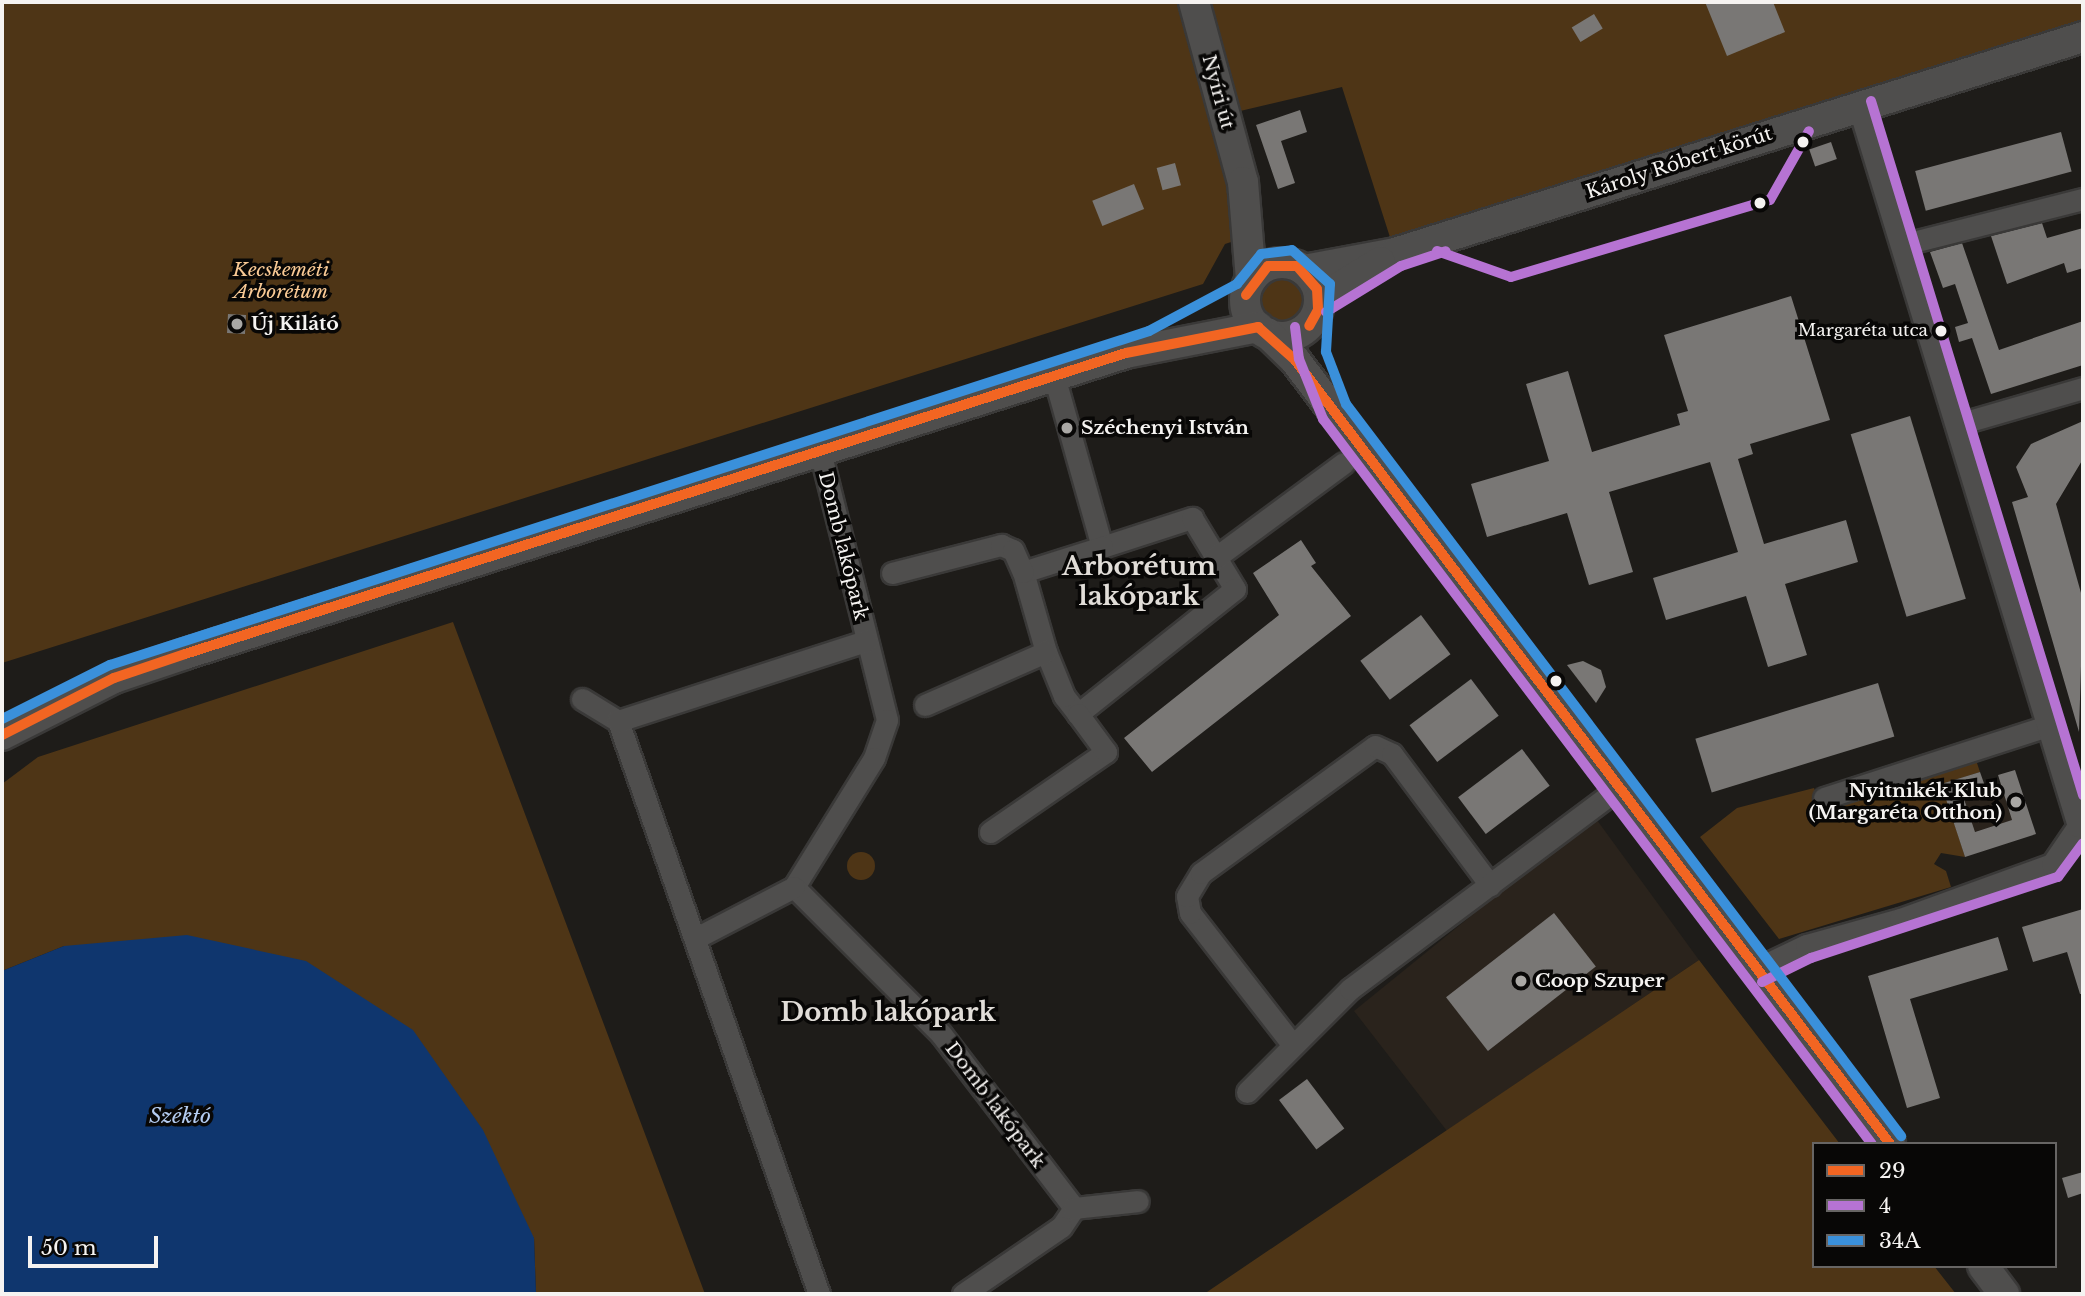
<!DOCTYPE html>
<meta charset="utf-8">
<style>
body{margin:0}
#map{position:relative;width:2085px;height:1296px;overflow:hidden;background:#1e1c19;font-family:"Libre Baskerville",serif}
div>[style]{position:absolute}
.built>*{inset:0;background:#2a231c;transform-origin:0 0}
.green>*{inset:0;background:#4e3516}
.round{border-radius:50%}
.water>*{inset:0;background:#0f366e}
.building>*{inset:0;background:#797775;transform-origin:0 0}
.roads{filter:drop-shadow(2px 0 #3a3938) drop-shadow(-2px 0 #3a3938) drop-shadow(0 2px #3a3938) drop-shadow(0 -2px #3a3938)}
.street>*{height:21px;margin:-10.5px;padding:0 10.5px;transform-origin:10.5px;border-radius:10.5px;background:#4f4e4d}
.secondary>*{height:30px;margin:-15px;padding:0 15px;transform-origin:15px;border-radius:15px;background:#4f4e4d}
.secondary>.ring{margin:-15px;padding:0;box-sizing:content-box;background:none;border:30px solid #4f4e4d;border-radius:50%}
.bus-1>*{height:10px;margin:-5px;padding:0 5px;transform-origin:5px;border-radius:5px;background:#f26522}
.bus-2>*{height:10px;margin:-5px;padding:0 5px;transform-origin:5px;border-radius:5px;background:#b673d3}
.bus-3>*{height:10px;margin:-5px;padding:0 5px;transform-origin:5px;border-radius:5px;background:#3a90db}
.dots>*{width:19px;height:19px;translate:-50% -50%;box-sizing:border-box;border:4px solid #080706;border-radius:50%}
span{translate:-50% -50%;white-space:nowrap;text-align:center;line-height:1.15;-webkit-text-stroke:7px #080706;paint-order:stroke}
.bus-label{font-size:17px;color:#f5f3f1}
.right{translate:-100% -50%;text-align:right}
.street-label{font-size:19px;color:#f5f3f1}
.park-label{font-size:19px;color:#faca95;font-style:italic}
.poi-label{font-size:19px;color:#f5f3f1;font-weight:700}
.left{translate:0 -50%;text-align:left}
.water-label{font-size:21px;color:#b4ccf1;font-style:italic}
.district-label{font-size:26px;color:#e1ddd8;font-weight:700}
.frame{position:absolute;inset:0;border:4px solid #f5f3f1;pointer-events:none}
.legend{position:absolute;left:1812px;top:1142px;width:245px;height:126px;box-sizing:border-box;background:#080706;border:2px solid #676564;margin:0;padding:9px 12px;list-style:none;font-size:21px;color:#f5f3f1}
.legend li{display:flex;align-items:center;gap:14px;height:35px}
.legend b{width:35px;border:2px solid #676564}
.scale{position:absolute;left:28px;top:1236px;width:130px;height:32px;box-sizing:border-box;border:4px solid #f5f3f1;border-top:0;padding-left:9px;font-size:21px;line-height:24px;white-space:nowrap;color:#f5f3f1;-webkit-text-stroke:5px #080706;paint-order:stroke}
</style>
<div id="map">
<div class="built">
<div style="left:2001px;top:784px;width:38px;height:40px;rotate:73deg"></div>
<div style="clip-path:polygon(1594px 816px,1699px 960px,1447px 1131px,1354px 1011px)"></div>
</div>
<div class="green">
<div style="clip-path:polygon(2px 2px,2083px 2px,2083px 37px,1395px 253px,1342px 87px,1219px 116px,1246px 237px,1225px 244px,1203px 284px,2px 663px)"></div>
<div class="round" style="left:1254px;top:271px;width:56px;height:56px"></div>
<div style="clip-path:polygon(453px 622px,705px 1294px,536px 1294px,534px 1238px,64px 946px,2px 971px,2px 784px,38px 757px)"></div>
<div style="clip-path:polygon(1974px 754px,1980px 772px,1942px 784px,1965px 857px,1941px 853px,1934px 864px,1946px 871px,1951px 887px,1779px 939px,1700px 837px,1737px 808px,1814px 788px,1820px 803px)"></div>
<div class="round" style="left:847px;top:852px;width:28px;height:28px"></div>
<div style="clip-path:polygon(1699px 960px,1840px 1144px,1814px 1144px,1814px 1266px,1934px 1266px,1956px 1294px,1204px 1294px)"></div>
</div>
<div class="water">
<div style="clip-path:polygon(187px 935px,306px 961px,413px 1030px,483px 1130px,534px 1238px,536px 1294px,2px 1294px,2px 971px,64px 946px)"></div>
</div>
<div class="building">
<div style="clip-path:polygon(1705px 2px,1773px 2px,1785px 32px,1727px 56px)"></div>
<div style="left:1594px;top:14px;width:17px;height:26px;rotate:59deg"></div>
<div style="clip-path:polygon(1300px 110px,1307px 132px,1281px 141px,1295px 183px,1278px 189px,1256px 125px)"></div>
<div style="left:2061px;top:132px;width:41px;height:151px;rotate:75deg"></div>
<div style="left:1831px;top:142px;width:18px;height:23px;rotate:71deg"></div>
<div style="left:1175px;top:163px;width:23px;height:19px;rotate:75deg"></div>
<div style="left:1134px;top:184px;width:27px;height:45px;rotate:68deg"></div>
<div style="clip-path:polygon(2042px 223px,2047px 238px,2083px 228px,2083px 268px,2067px 273px,2064px 263px,2007px 284px,1991px 236px)"></div>
<div style="clip-path:polygon(1962px 243px,1999px 350px,2083px 321px,2083px 365px,1991px 394px,1972px 338px,1959px 342px,1955px 327px,1968px 323px,1955px 284px,1943px 288px,1930px 252px)"></div>
<div style="clip-path:polygon(1791px 296px,1830px 420px,1750px 444px,1753px 454px,1738px 459px,1764px 544px,1846px 520px,1858px 562px,1785px 584px,1807px 655px,1768px 667px,1746px 596px,1666px 620px,1653px 578px,1738px 552px,1710px 462px,1609px 492px,1633px 572px,1589px 585px,1567px 513px,1487px 537px,1471px 484px,1549px 461px,1526px 384px,1568px 371px,1592px 452px,1680px 425px,1677px 414px,1688px 411px,1664px 335px)"></div>
<div style="left:228px;top:314px;width:18px;height:19px;rotate:3deg"></div>
<div style="left:1910px;top:416px;width:191px;height:62px;rotate:73deg"></div>
<div style="clip-path:polygon(2083px 421px,2083px 459px,2056px 504px,2083px 600px,2079px 732px,2012px 502px,2028px 497px,2016px 467px,2031px 444px)"></div>
<div style="clip-path:polygon(1301px 540px,1316px 563px,1311px 566px,1351px 616px,1152px 772px,1124px 738px,1279px 615px,1253px 573px)"></div>
<div style="left:1421px;top:615px;width:49px;height:76px;rotate:53deg"></div>
<div style="clip-path:polygon(1583px 661px,1601px 670px,1606px 687px,1596px 703px,1567px 665px)"></div>
<div style="left:1471px;top:679px;width:46px;height:77px;rotate:53deg"></div>
<div style="left:1878px;top:683px;width:56px;height:191px;rotate:73deg"></div>
<div style="left:1522px;top:749px;width:46px;height:80px;rotate:53deg"></div>
<div style="clip-path:polygon(2015px 770px,2036px 834px,1965px 857px,1941px 784px,1980px 772px,1986px 789px,1963px 796px,1975px 832px,2012px 820px,1998px 775px)"></div>
<div style="clip-path:polygon(2083px 909px,2083px 994px,2080px 994px,2067px 952px,2033px 962px,2022px 927px)"></div>
<div style="left:1554px;top:913px;width:68px;height:137px;rotate:52deg"></div>
<div style="clip-path:polygon(1998px 937px,2008px 970px,1910px 999px,1940px 1098px,1907px 1108px,1868px 976px)"></div>
<div style="left:1307px;top:1079px;width:62px;height:35px;rotate:53deg"></div>
<div style="clip-path:polygon(2083px 1172px,2083px 1193px,2068px 1198px,2062px 1178px)"></div>
</div>
<div class="roads">
<div class="street">
<div style="left:1905px;top:244px;width:184px;rotate:-14.2deg"></div>
<div style="left:1054px;top:376px;width:178px;rotate:74.3deg"></div>
<div style="left:1102px;top:547px;width:95px;rotate:-17.9deg"></div>
<div style="left:1192px;top:518px;width:83px;rotate:58.8deg"></div>
<div style="left:1235px;top:589px;width:201px;rotate:141.5deg"></div>
<div style="left:1078px;top:714px;width:23px;rotate:-128deg"></div>
<div style="left:1064px;top:696px;width:48px;rotate:-112.2deg"></div>
<div style="left:1046px;top:652px;width:83px;rotate:-106deg"></div>
<div style="left:1023px;top:572px;width:83px;rotate:-17.6deg"></div>
<div style="left:1959px;top:424px;width:129px;rotate:-16.2deg"></div>
<div style="left:820px;top:451px;width:277px;rotate:76deg"></div>
<div style="left:887px;top:720px;width:40px;rotate:108.9deg"></div>
<div style="left:874px;top:758px;width:152px;rotate:121.8deg"></div>
<div style="left:794px;top:887px;width:208px;rotate:45deg"></div>
<div style="left:941px;top:1034px;width:219px;rotate:52.6deg"></div>
<div style="left:1074px;top:1208px;width:23px;rotate:124deg"></div>
<div style="left:1061px;top:1227px;width:119px;rotate:145.6deg"></div>
<div style="left:1215px;top:558px;width:160px;rotate:-36.4deg"></div>
<div style="left:892px;top:573px;width:113px;rotate:-14.4deg"></div>
<div style="left:1001px;top:545px;width:13px;rotate:23deg"></div>
<div style="left:1013px;top:550px;width:24px;rotate:66deg"></div>
<div style="left:582px;top:699px;width:42px;rotate:31.4deg"></div>
<div style="left:925px;top:705px;width:132px;rotate:-23.7deg"></div>
<div style="left:1824px;top:798px;width:237px;rotate:-17.9deg"></div>
<div style="left:990px;top:832px;width:141px;rotate:-34.6deg"></div>
<div style="left:1106px;top:752px;width:47px;rotate:-126.4deg"></div>
<div style="left:696px;top:938px;width:110px;rotate:-27.5deg"></div>
<div style="left:1756px;top:969px;width:55px;rotate:-25.6deg"></div>
<div style="left:1806px;top:945px;width:98px;rotate:-15.5deg"></div>
<div style="left:1900px;top:919px;width:162px;rotate:-19.9deg"></div>
<div style="left:2052px;top:864px;width:46px;rotate:-55.6deg"></div>
<div style="left:2078px;top:826px;width:754px;rotate:-106.97deg"></div>
<div style="left:1292px;top:1044px;width:166px;rotate:-127.9deg"></div>
<div style="left:1190px;top:913px;width:17px;rotate:-100deg"></div>
<div style="left:1187px;top:896px;width:27px;rotate:-59deg"></div>
<div style="left:1201px;top:873px;width:215px;rotate:-36.1deg"></div>
<div style="left:1375px;top:746px;width:19px;rotate:25deg"></div>
<div style="left:1392px;top:754px;width:164px;rotate:53.2deg"></div>
<div style="left:1247px;top:1092px;width:146px;rotate:-45deg"></div>
<div style="left:1350px;top:989px;width:337px;rotate:-36.8deg"></div>
<div style="left:1074px;top:1208px;width:64px;rotate:-6.2deg"></div>
<div style="left:819px;top:1294px;width:607px;rotate:-109.33deg"></div>
<div style="left:618px;top:721px;width:261px;rotate:-17.9deg"></div>
</div>
<div class="secondary">
<div style="left:1194px;top:2px;width:187px;rotate:74.8deg"></div>
<div style="left:1243px;top:182px;width:98px;rotate:85.3deg"></div>
<div class="ring" style="left:1245px;top:263px;width:44px;height:44px"></div>
<div style="left:1304px;top:270px;width:93px;rotate:-10.6deg"></div>
<div style="left:1395px;top:253px;width:721px;rotate:-17.43deg"></div>
<div style="left:1319px;top:300px;width:72px;rotate:-31.9deg"></div>
<div style="left:1267px;top:333px;width:39px;rotate:44deg"></div>
<div style="left:1295px;top:360px;width:984px;rotate:52.8deg"></div>
<div style="left:2px;top:735px;width:126px;rotate:-27deg"></div>
<div style="left:114px;top:678px;width:75px;rotate:-18.7deg"></div>
<div style="left:185px;top:654px;width:988px;rotate:-17.74deg"></div>
<div style="left:1126px;top:353px;width:135px;rotate:-11.1deg"></div>
<div style="left:1983px;top:1266px;width:35px;rotate:53deg"></div>
</div>
</div>
<div class="bus-1">
<div style="left:1246px;top:295px;width:36px;rotate:-53deg"></div>
<div style="left:1268px;top:266px;width:29px"></div>
<div style="left:1297px;top:266px;width:30px;rotate:49deg"></div>
<div style="left:1317px;top:289px;width:21px;rotate:87deg"></div>
<div style="left:1318px;top:310px;width:18px;rotate:119deg"></div>
<div style="left:1258px;top:327px;width:50px;rotate:41.7deg"></div>
<div style="left:1295px;top:360px;width:984px;rotate:52.8deg"></div>
<div style="left:2px;top:735px;width:126px;rotate:-27deg"></div>
<div style="left:114px;top:678px;width:75px;rotate:-18.7deg"></div>
<div style="left:185px;top:654px;width:988px;rotate:-17.74deg"></div>
<div style="left:1126px;top:353px;width:135px;rotate:-11.1deg"></div>
</div>
<div class="bus-2">
<div style="left:1871px;top:101px;width:726px;rotate:73.01deg"></div>
<div style="left:1437px;top:251px;width:78px;rotate:19.4deg"></div>
<div style="left:1511px;top:277px;width:270px;rotate:-16.6deg"></div>
<div style="left:1770px;top:200px;width:79px;rotate:-60.5deg"></div>
<div style="left:1326px;top:312px;width:88px;rotate:-31.5deg"></div>
<div style="left:1401px;top:266px;width:47px;rotate:-18.4deg"></div>
<div style="left:1295px;top:327px;width:32px;rotate:83deg"></div>
<div style="left:1299px;top:359px;width:65px;rotate:68.2deg"></div>
<div style="left:1323px;top:419px;width:909px;rotate:52.87deg"></div>
<div style="left:1762px;top:982px;width:55px;rotate:-26.1deg"></div>
<div style="left:1811px;top:958px;width:260px;rotate:-18.2deg"></div>
<div style="left:2058px;top:877px;width:42px;rotate:-53.7deg"></div>
</div>
<div class="bus-3">
<div style="left:2px;top:719px;width:121px;rotate:-26.6deg"></div>
<div style="left:110px;top:665px;width:1091px;rotate:-17.82deg"></div>
<div style="left:1149px;top:331px;width:100px;rotate:-28.1deg"></div>
<div style="left:1237px;top:284px;width:38px;rotate:-51deg"></div>
<div style="left:1261px;top:254px;width:31px;rotate:-7deg"></div>
<div style="left:1292px;top:250px;width:51px;rotate:41.8deg"></div>
<div style="left:1330px;top:284px;width:68px;rotate:93.4deg"></div>
<div style="left:1326px;top:352px;width:56px;rotate:69deg"></div>
<div style="left:1346px;top:404px;width:919px;rotate:52.83deg"></div>
</div>
<div class="dots">
<div style="left:1803px;top:142px;background:#f5f3f1"></div>
<div style="left:1760px;top:203px;background:#f5f3f1"></div>
<div style="left:237px;top:324px;background:#aaa8a5"></div>
<div style="left:1941px;top:331px;background:#f5f3f1"></div>
<div style="left:1067px;top:428px;background:#aaa8a5"></div>
<div style="left:1556px;top:681px;background:#f5f3f1"></div>
<div style="left:2016px;top:802px;background:#aaa8a5"></div>
<div style="left:1521px;top:981px;background:#aaa8a5"></div>
</div>
<div class="bus-label">
<span class="right" style="left:1928px;top:331px">Margaréta utca</span>
</div>
<div class="street-label">
<span style="left:1218px;top:92px;rotate:75deg">Nyíri út</span>
<span style="left:1679px;top:163px;rotate:-18deg">Károly Róbert körút</span>
<span style="left:843px;top:546px;rotate:76deg">Domb lakópark</span>
<span style="left:995px;top:1105px;rotate:53deg">Domb lakópark</span>
</div>
<div class="park-label">
<span style="left:281px;top:281px">Kecskeméti<br>Arborétum</span>
</div>
<div class="poi-label">
<span class="left" style="left:251px;top:324px">Új Kilátó</span>
<span class="left" style="left:1081px;top:428px">Széchenyi István</span>
<span class="right" style="left:2002px;top:802px">Nyitnikék Klub<br>(Margaréta Otthon)</span>
<span class="left" style="left:1535px;top:981px">Coop Szuper</span>
</div>
<div class="water-label">
<span style="left:180px;top:1116px">Széktó</span>
</div>
<div class="district-label">
<span style="left:1139px;top:582px">Arborétum<br>lakópark</span>
<span style="left:888px;top:1013px">Domb lakópark</span>
</div>
<div class="frame"></div>
<ul class="legend">
<li><b style="height:9px;background:#f26522"></b>29</li>
<li><b style="height:9px;background:#b673d3"></b>4</li>
<li><b style="height:9px;background:#3a90db"></b>34A</li>
</ul>
<div class="scale">50 m</div>
</div>
